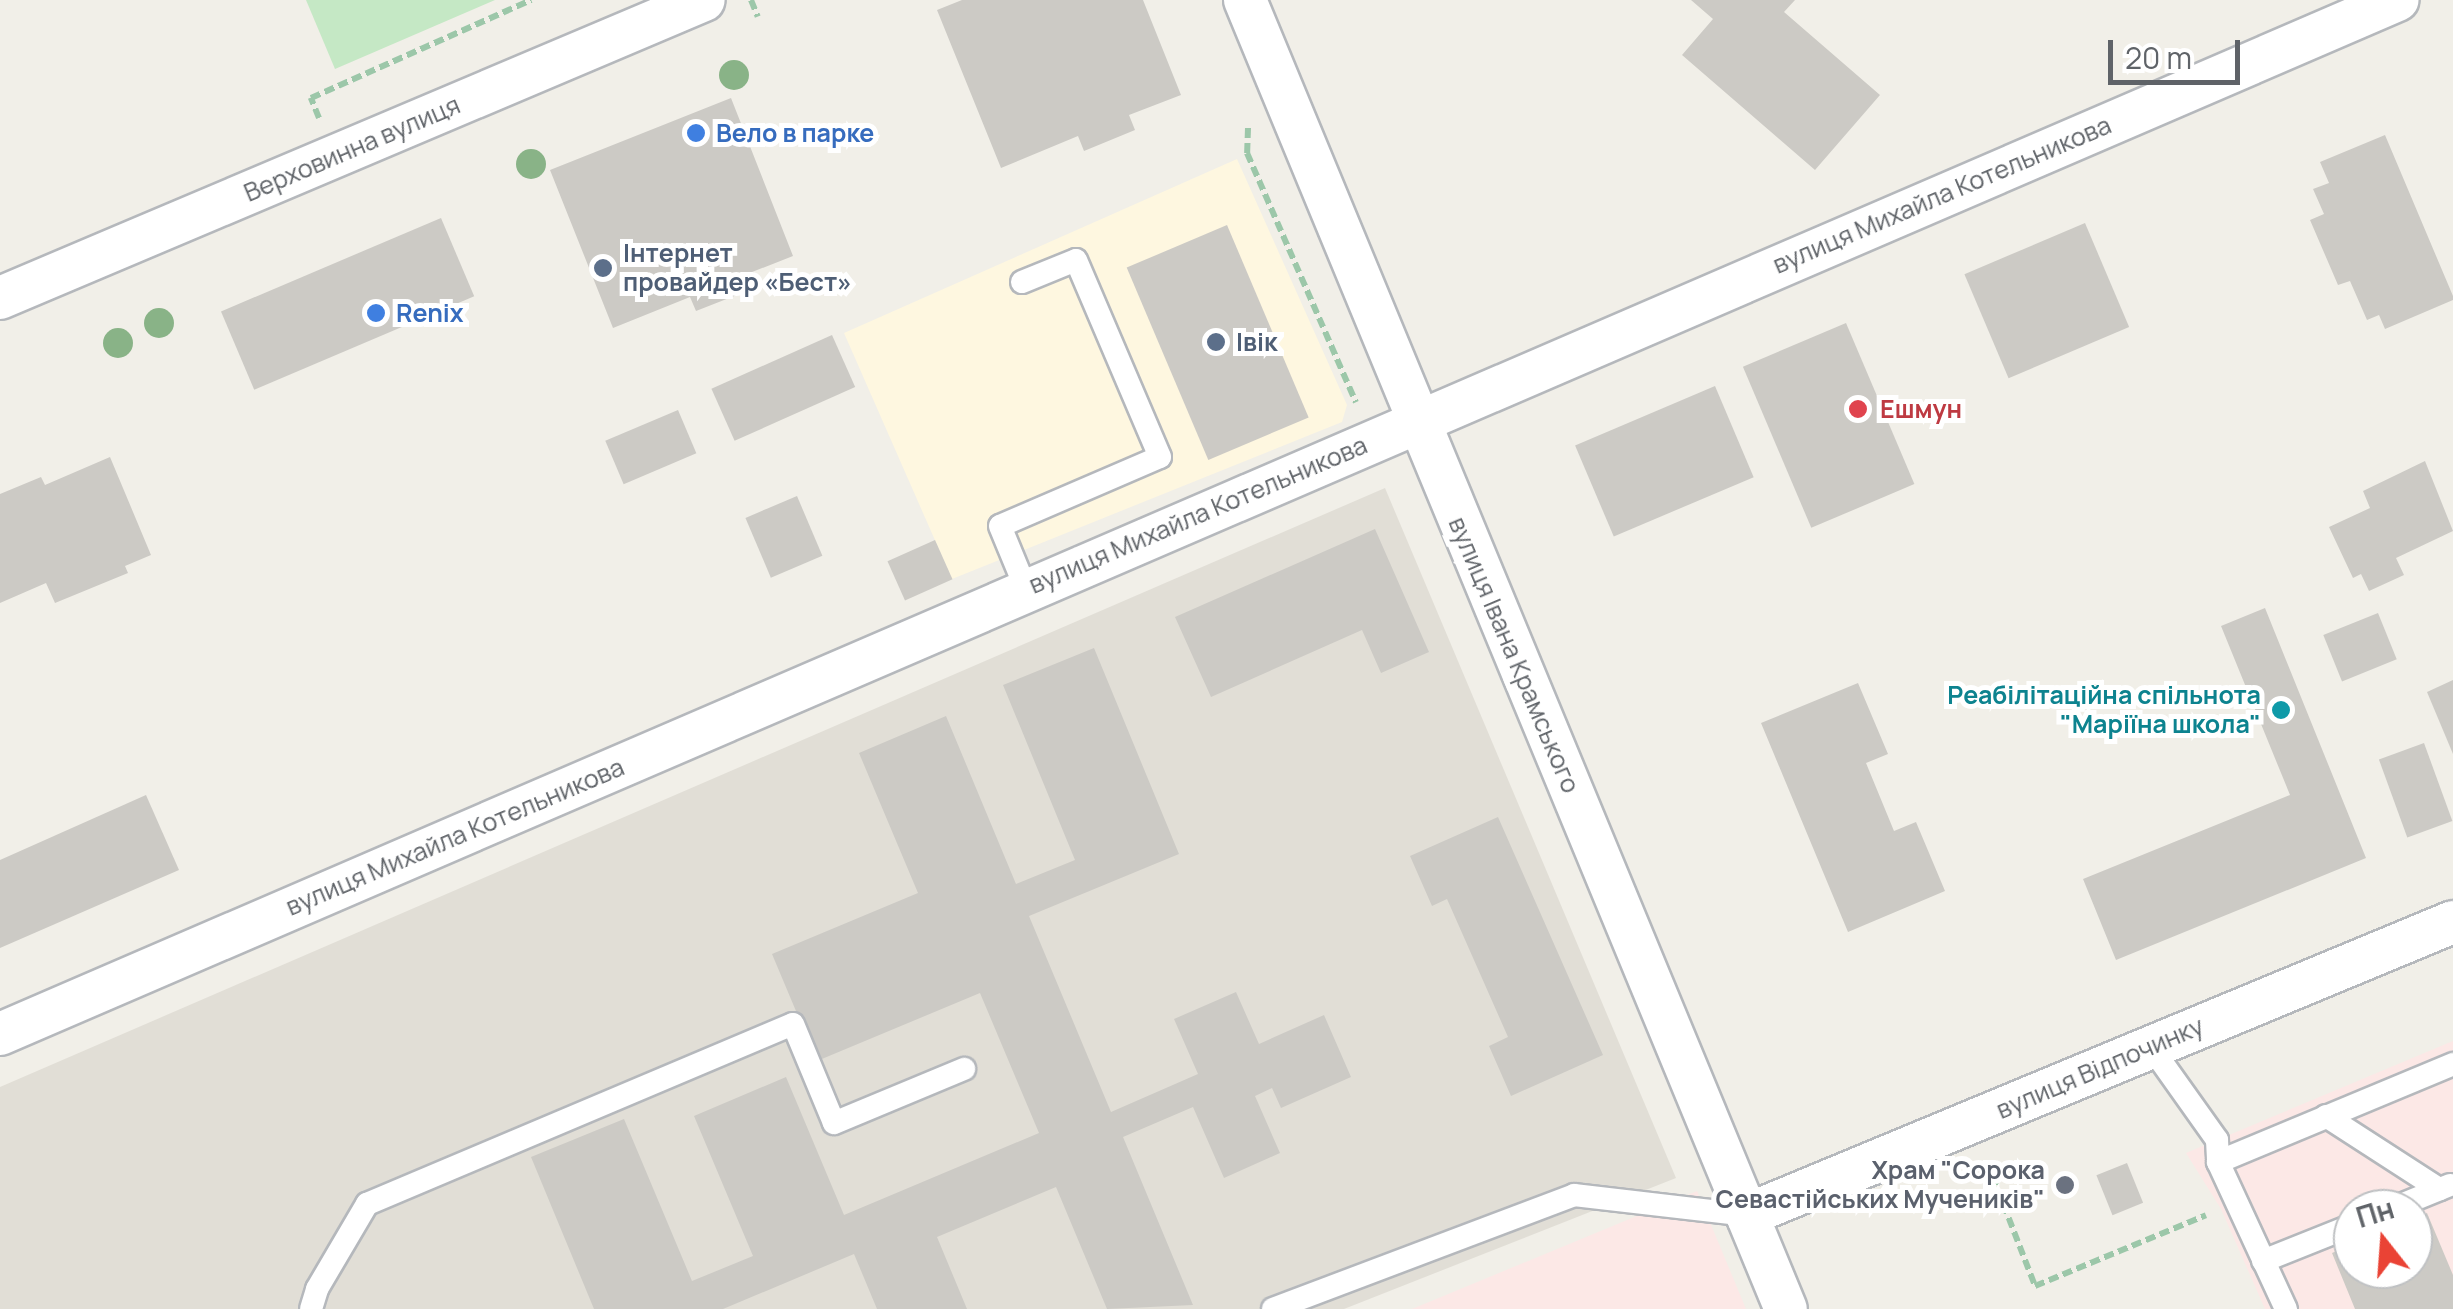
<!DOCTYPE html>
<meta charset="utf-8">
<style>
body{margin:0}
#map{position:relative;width:2453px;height:1309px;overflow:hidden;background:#f1efe8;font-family:Manrope,sans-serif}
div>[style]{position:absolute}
.commercial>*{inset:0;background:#fef7e0}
.education>*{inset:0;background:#e1ded6}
.medical>*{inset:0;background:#fce8e6}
.green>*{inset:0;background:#c5e8c5}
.building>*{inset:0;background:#cccac5;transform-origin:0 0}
.path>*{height:6px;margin-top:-3px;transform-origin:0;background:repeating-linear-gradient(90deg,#9cc7a9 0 10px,transparent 0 15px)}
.roads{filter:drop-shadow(2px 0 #b5b8bc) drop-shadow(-2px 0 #b5b8bc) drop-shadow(0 2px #b5b8bc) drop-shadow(0 -2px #b5b8bc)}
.lane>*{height:22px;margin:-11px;padding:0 11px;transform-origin:11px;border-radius:11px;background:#fff}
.street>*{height:42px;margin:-21px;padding:0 21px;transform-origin:21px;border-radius:21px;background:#fff}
.trees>*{width:30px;height:30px;margin:-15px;border-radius:50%;background:#89b387}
.dots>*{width:28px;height:28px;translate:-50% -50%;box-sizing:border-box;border:5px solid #fff;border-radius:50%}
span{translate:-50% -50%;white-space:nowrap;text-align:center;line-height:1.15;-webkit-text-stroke:10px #fff;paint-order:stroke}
.shop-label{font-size:25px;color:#366cbe;font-weight:700}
.left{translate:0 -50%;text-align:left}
.street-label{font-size:25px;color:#5f6368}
.service-label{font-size:25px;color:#4e5e75;font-weight:700}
.health-label{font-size:25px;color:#be3a42;font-weight:700}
.culture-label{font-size:25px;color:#0d838f;font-weight:700}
.right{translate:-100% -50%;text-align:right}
.worship-label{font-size:25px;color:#5b616d;font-weight:700}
.north{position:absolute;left:2333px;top:1189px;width:100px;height:100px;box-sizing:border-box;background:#fff;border:2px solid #bfc1c3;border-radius:50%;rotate:343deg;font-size:28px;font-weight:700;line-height:40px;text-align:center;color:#5f6368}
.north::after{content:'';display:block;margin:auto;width:35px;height:45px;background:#ea4335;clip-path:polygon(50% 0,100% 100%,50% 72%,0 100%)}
.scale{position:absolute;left:2108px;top:40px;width:132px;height:45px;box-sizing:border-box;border:5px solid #5f6368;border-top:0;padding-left:12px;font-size:30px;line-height:35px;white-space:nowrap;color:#5f6368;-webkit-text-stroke:8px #fff;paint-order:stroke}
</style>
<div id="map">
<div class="commercial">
<div style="clip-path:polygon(1237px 159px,1347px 405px,1342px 422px,952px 579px,844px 333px)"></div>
</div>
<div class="education">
<div style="clip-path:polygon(1385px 488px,1676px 1178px,1344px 1309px,0 1309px,0 1087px)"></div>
</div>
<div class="medical">
<div style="clip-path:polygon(evenodd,2453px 1041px,2453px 1309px,2265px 1309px,2221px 1209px,2186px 1153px,2453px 1041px,2353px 1209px,2413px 1209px,2413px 1269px,2353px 1269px,2353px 1209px)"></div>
<div style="clip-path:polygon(1697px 1191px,1746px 1309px,1412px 1309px)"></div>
</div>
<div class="green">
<div style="clip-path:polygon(306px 0,495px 0,335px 69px)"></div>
</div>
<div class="building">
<div style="clip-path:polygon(962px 0,1143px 0,1181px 95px,1129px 115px,1135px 130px,1084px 151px,1078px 136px,1001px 168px,937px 10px)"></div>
<div style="clip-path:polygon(1691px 0,1795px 0,1784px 12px,1880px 95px,1815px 170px,1682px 55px,1713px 19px)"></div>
<div style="clip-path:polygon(731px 98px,793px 256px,742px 276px,747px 291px,696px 311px,690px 297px,613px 328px,550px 170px)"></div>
<div style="clip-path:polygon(2385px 135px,2453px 296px,2453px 300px,2385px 329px,2379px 315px,2367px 320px,2350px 281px,2338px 285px,2310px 220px,2324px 214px,2313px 189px,2329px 183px,2320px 162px)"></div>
<div style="left:441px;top:218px;width:85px;height:239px;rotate:67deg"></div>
<div style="left:2085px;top:223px;width:113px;height:131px;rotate:67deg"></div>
<div style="left:1227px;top:225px;width:209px;height:109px;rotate:67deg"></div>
<div style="left:1846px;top:323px;width:175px;height:112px;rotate:67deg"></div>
<div style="left:832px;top:335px;width:57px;height:132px;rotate:66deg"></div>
<div style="left:1715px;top:386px;width:99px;height:152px;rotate:67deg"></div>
<div style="left:678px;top:410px;width:47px;height:79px;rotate:67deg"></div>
<div style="clip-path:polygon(110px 457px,151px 555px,125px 566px,128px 573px,55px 603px,46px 583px,0 603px,0 494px,41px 477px,45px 485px)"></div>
<div style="clip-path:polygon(2425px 461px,2453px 531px,2396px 558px,2404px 575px,2369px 591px,2361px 574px,2353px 578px,2329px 527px,2370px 508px,2363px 491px)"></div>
<div style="left:797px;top:496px;width:65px;height:56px;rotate:67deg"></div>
<div style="clip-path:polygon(1375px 529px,1429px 652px,1381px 673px,1362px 630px,1211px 697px,1175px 617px)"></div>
<div style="left:935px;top:540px;width:43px;height:52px;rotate:66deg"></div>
<div style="clip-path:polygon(2265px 608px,2366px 858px,2116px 960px,2083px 879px,2290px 795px,2221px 626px)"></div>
<div style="left:2378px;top:613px;width:50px;height:59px;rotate:68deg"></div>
<div style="clip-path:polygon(1094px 648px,1179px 854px,1029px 916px,1111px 1112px,1198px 1074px,1174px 1019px,1236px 992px,1259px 1044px,1324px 1015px,1351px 1077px,1281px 1108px,1272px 1088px,1255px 1096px,1280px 1153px,1224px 1178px,1193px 1107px,1123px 1137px,1193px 1305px,1107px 1309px,1056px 1187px,937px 1237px,967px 1309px,877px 1309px,854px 1254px,723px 1309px,594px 1309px,531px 1157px,624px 1119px,692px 1281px,753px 1256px,694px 1116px,786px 1077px,844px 1215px,1039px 1133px,980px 993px,817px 1061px,772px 954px,918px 893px,859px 753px,946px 716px,1016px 884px,1075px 860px,1003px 685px)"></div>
<div style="clip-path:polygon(2453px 680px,2453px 754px,2427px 692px)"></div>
<div style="clip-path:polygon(1858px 683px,1888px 754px,1866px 763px,1894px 831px,1916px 822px,1945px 891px,1848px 932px,1761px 723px)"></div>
<div style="left:2424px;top:743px;width:83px;height:48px;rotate:70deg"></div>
<div style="clip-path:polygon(146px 795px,179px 870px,0 948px,0 860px)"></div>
<div style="clip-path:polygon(1498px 817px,1603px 1055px,1511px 1096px,1489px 1046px,1508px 1037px,1447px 899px,1432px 906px,1410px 856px)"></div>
<div style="left:2127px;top:1163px;width:43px;height:33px;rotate:68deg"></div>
<div style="clip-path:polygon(2427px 1213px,2453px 1275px,2453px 1309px,2355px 1309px,2332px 1253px,2353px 1244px,2353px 1269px,2413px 1269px,2413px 1219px)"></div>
</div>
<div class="path">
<div style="left:751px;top:0;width:18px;rotate:68deg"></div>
<div style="left:319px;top:118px;width:22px;rotate:-112deg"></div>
<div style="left:311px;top:98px;width:241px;rotate:-24deg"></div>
<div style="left:1248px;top:128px;width:25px;rotate:92deg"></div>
<div style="left:1247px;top:153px;width:272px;rotate:66.4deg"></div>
<div style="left:1987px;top:1162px;width:133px;rotate:68.8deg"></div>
<div style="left:2035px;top:1286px;width:185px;rotate:-22.5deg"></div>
</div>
<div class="roads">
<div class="lane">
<div style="left:1022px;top:282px;width:58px;rotate:-22.2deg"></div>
<div style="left:1076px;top:260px;width:214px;rotate:66.9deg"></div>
<div style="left:1160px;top:457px;width:174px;rotate:156.7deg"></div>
<div style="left:1000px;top:526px;width:68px;rotate:67.6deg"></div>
<div style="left:2151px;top:1047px;width:114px;rotate:54.6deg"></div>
<div style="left:2217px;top:1140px;width:22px;rotate:87deg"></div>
<div style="left:2326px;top:1116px;width:135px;rotate:32.9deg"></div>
<div style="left:2391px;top:1209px;width:64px;rotate:-22.1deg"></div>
<div style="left:2263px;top:1261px;width:97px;rotate:-21.8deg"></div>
<div style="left:311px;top:1309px;width:21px;rotate:-73deg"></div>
<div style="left:317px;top:1289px;width:99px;rotate:-59.5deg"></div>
<div style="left:367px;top:1204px;width:462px;rotate:-22.9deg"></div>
<div style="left:793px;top:1024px;width:107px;rotate:67.5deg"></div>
<div style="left:834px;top:1123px;width:141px;rotate:-22.6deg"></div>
<div style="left:1273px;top:1309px;width:322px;rotate:-20.7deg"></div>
<div style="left:1574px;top:1195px;width:174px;rotate:6.6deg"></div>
<div style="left:2286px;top:1309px;width:162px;rotate:-114.8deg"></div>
<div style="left:2218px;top:1162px;width:255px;rotate:-22.6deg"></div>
</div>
<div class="street">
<div style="left:1245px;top:0;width:1416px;rotate:67.55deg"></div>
<div style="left:0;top:298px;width:764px;rotate:-22.94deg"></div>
<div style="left:0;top:1034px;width:2611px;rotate:-23.33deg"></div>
<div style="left:1747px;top:1215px;width:764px;rotate:-22.54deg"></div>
</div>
</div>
<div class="trees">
<div style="left:734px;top:75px"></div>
<div style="left:531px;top:164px"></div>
<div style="left:159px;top:323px"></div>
<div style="left:118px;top:343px"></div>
</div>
<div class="dots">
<div style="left:696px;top:133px;background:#3f7fe0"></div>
<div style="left:603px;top:268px;background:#5c6f8a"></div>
<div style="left:376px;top:313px;background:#3f7fe0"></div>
<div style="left:1216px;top:342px;background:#5c6f8a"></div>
<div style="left:1858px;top:409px;background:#e0444e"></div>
<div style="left:2281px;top:710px;background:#0f9aa8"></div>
<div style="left:2065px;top:1185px;background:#6b7280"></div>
</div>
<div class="shop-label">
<span class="left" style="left:716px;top:133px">Вело в парке</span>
<span class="left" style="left:396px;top:313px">Renix</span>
</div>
<div class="street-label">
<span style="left:352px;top:149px;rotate:-23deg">Верховинна вулиця</span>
<span style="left:1942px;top:195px;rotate:-23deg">вулиця Михайла Котельникова</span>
<span style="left:1198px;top:515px;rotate:-23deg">вулиця Михайла Котельникова</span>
<span style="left:1514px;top:655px;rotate:67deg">вулиця Івана Крамського</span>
<span style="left:455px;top:837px;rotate:-23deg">вулиця Михайла Котельникова</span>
<span style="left:2100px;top:1068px;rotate:-23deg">вулиця Відпочинку</span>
</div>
<div class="service-label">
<span class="left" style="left:623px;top:268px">Інтернет<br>провайдер «Бест»</span>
<span class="left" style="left:1236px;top:342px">Івік</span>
</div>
<div class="health-label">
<span class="left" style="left:1880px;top:409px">Ешмун</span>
</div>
<div class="culture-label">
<span class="right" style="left:2261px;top:710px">Реабілітаційна спільнота<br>"Маріїна школа"</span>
</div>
<div class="worship-label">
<span class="right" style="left:2045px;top:1185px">Храм "Сорока<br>Севастійських Мучеників"</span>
</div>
<div class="north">Пн</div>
<div class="scale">20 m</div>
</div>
